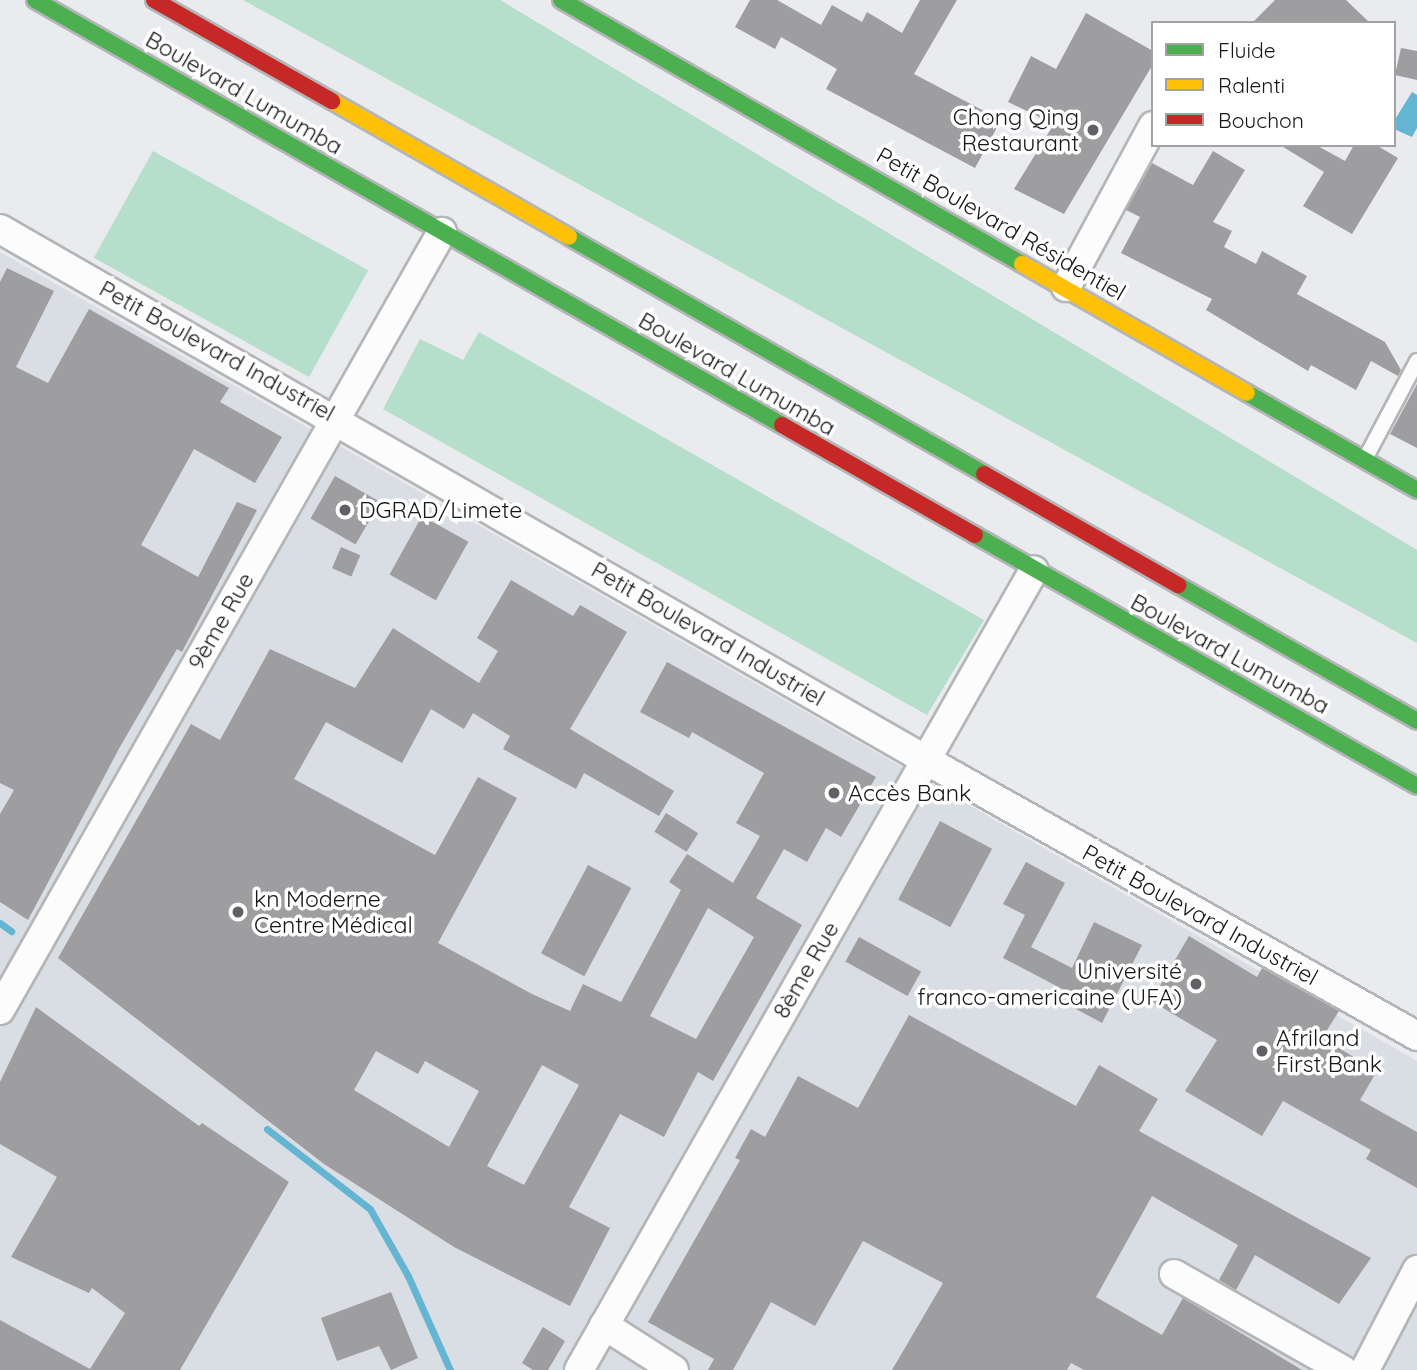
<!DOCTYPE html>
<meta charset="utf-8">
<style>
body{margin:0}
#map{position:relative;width:1417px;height:1370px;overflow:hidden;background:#e9ebee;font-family:Quicksand,sans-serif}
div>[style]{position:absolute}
.built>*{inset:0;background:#d9dee4}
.green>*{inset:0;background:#b5decb;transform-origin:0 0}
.water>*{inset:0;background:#63b5d2}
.stream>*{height:7px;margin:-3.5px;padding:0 3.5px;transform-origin:3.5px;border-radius:3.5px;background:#63b5d2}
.building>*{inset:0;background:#9e9d9f;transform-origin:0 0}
.roads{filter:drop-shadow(2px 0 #b3b5b6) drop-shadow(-2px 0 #b3b5b6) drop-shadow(0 2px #b3b5b6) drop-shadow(0 -2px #b3b5b6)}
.lane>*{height:14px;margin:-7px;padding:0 7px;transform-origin:7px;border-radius:7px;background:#fcfcfc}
.street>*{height:28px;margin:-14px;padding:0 14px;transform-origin:14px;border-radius:14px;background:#fcfcfc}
.fast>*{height:16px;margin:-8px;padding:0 8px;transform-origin:8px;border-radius:8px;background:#4caf50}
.slow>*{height:16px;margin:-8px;padding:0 8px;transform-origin:8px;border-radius:8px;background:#ffc107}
.jam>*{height:16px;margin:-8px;padding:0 8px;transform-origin:8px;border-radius:8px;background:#c62828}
.dots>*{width:19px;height:19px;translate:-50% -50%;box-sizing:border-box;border:4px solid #fff;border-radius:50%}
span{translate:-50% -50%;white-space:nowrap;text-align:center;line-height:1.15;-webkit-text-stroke:7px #fff;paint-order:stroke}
.street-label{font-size:23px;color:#161719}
.poi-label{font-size:23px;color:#161719}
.right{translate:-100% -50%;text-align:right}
.left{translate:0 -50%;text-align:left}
.legend{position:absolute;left:1151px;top:21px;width:245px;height:126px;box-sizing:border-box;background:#fff;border:2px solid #a2a2a3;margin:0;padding:9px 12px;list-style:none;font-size:21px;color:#161719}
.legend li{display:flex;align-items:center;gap:14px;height:35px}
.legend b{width:35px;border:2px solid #a2a2a3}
</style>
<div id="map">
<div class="built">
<div style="clip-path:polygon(0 252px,1417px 1061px,1417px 1370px,0 1370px)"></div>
</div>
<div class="green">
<div style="clip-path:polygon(243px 0,500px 0,1417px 550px,1417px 643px)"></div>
<div style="left:153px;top:151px;width:246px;height:122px;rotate:29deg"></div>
<div style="clip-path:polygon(479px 332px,984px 620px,927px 715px,383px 409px,420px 339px,463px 360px)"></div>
</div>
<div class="water">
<div style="clip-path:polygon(1412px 92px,1417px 95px,1417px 128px,1412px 137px,1394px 129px,1394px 121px)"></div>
</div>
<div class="stream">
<div style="left:0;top:923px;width:14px;rotate:36deg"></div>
<div style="left:267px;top:1129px;width:130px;rotate:37.8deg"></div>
<div style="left:370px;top:1209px;width:77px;rotate:60.4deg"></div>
<div style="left:408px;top:1276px;width:103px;rotate:65.9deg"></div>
</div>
<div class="building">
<div style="clip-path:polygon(750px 0,777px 0,821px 25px,832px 5px,862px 22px,867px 12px,902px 33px,920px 0,957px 0,914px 74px,1001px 120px,975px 168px,826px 89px,837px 69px,781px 37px,775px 49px,735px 27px)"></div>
<div style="clip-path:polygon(1275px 0,1346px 0,1370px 23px,1252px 23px)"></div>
<div style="clip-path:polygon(1086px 13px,1153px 51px,1153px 64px,1064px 214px,1014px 189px,1054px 124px,1008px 102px,1031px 56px,1056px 69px)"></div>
<div style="clip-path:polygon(1401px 48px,1417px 51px,1417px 80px,1395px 75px)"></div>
<div style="clip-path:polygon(1280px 145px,1316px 145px,1345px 161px,1354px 145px,1376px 145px,1398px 158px,1352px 234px,1303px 206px,1324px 172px)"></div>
<div style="clip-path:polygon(1213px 151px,1245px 170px,1213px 222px,1232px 231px,1224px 247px,1256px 264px,1262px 251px,1307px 276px,1297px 294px,1385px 342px,1401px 370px,1398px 376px,1371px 361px,1356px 390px,1311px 365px,1308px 371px,1206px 310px,1212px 299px,1121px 253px,1140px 217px,1126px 210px,1152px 163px,1193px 185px)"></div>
<div style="clip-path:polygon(7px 268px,54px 291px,16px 367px,48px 383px,89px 309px,229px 388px,220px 402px,282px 437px,255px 483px,194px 449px,141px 545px,198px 577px,237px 502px,257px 510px,182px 652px,177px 649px,121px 745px,28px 920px,0 902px,0 814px,14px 790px,0 783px,0 282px)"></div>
<div style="clip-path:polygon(1417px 384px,1417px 448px,1390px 434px)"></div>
<div style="left:335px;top:476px;width:52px;height:49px;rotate:30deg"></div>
<div style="left:422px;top:516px;width:53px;height:67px;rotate:29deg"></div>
<div style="left:341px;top:547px;width:21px;height:23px;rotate:23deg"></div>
<div style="clip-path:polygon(evenodd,511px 580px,573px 616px,580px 605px,627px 632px,570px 729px,674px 791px,659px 816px,584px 773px,576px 789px,503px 749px,510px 736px,473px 713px,464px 729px,431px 709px,402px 763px,326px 722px,294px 779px,435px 855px,478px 777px,517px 798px,438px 943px,532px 994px,570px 1011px,583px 984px,621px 1002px,681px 890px,669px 882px,687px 854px,733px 883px,760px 836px,736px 823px,764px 773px,692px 732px,689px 738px,640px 712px,667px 662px,876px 777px,841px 837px,826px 828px,807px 862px,784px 849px,756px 898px,802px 925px,713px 1081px,698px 1072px,664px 1137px,620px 1114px,569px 1207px,610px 1228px,570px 1306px,454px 1247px,324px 1164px,58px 958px,191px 724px,220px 740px,270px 649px,355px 688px,393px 628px,479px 683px,498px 651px,477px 638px,511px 580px,708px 908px,754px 937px,696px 1039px,650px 1016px,708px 908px,511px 580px,376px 1051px,418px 1074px,425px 1061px,479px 1091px,449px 1147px,354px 1090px,376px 1051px,511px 580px,542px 1065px,579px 1085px,524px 1185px,487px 1166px,542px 1065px)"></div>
<div style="left:666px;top:813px;width:38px;height:22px;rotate:32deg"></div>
<div style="left:940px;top:821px;width:59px;height:89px;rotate:28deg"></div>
<div style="clip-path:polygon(1026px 862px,1065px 883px,1031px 947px,1072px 968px,1094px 922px,1142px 945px,1102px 1023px,1065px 1003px,1070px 993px,1003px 958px,1025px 915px,1003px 904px)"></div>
<div style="left:588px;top:865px;width:49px;height:100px;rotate:28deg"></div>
<div style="clip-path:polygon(1189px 936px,1257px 977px,1262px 968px,1339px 1011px,1322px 1038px,1377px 1071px,1360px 1100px,1417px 1132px,1417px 1188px,1366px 1159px,1371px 1150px,1283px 1101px,1262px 1136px,1185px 1091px,1217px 1040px,1151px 1001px)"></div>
<div style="left:859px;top:937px;width:71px;height:28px;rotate:29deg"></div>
<div style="clip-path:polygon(36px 1007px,199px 1126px,202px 1123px,289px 1182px,180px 1370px,0 1370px,0 1320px,90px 1369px,125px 1313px,92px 1288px,89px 1293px,11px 1257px,57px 1177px,0 1144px,0 1082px)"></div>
<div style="clip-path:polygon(909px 1015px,1076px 1106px,1099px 1065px,1158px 1099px,1139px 1131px,1371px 1258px,1339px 1304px,1255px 1255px,1236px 1290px,1219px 1280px,1238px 1245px,1152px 1196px,1096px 1297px,1162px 1335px,1183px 1298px,1302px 1370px,1084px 1370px,1071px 1363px,1067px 1370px,892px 1370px,943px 1283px,863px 1241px,815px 1326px,771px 1302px,733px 1370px,708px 1370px,714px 1359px,648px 1322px,740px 1160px,735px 1158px,751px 1129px,765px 1137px,798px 1076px,858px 1108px)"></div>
<div style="clip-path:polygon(391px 1292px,418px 1358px,391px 1370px,379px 1346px,337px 1361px,321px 1318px)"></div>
<div style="clip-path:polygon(543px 1327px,565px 1341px,548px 1370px,533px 1370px,522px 1363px)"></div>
</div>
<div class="roads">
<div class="lane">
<div style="left:1365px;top:459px;width:111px;rotate:-62deg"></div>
</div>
<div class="street">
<div style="left:0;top:229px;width:1067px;rotate:29.83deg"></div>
<div style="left:926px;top:760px;width:563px;rotate:29.34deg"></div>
<div style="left:1066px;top:287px;width:183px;rotate:-61.6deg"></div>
<div style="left:0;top:1010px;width:895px;rotate:-60.4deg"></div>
<div style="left:1174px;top:1274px;width:194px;rotate:29.6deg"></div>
<div style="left:604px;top:1325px;width:83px;rotate:32.7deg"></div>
<div style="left:579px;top:1370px;width:920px;rotate:-60.37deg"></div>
<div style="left:1365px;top:1370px;width:113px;rotate:-62.5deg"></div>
</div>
<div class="fast">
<div style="left:35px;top:0;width:859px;rotate:29.64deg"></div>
<div style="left:561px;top:0;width:531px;rotate:29.8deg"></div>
<div style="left:569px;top:237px;width:478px;rotate:29.7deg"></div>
<div style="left:1247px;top:393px;width:196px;rotate:29.7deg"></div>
<div style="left:975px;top:535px;width:508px;rotate:29.59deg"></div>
<div style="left:1178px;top:585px;width:275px;rotate:29.6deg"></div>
</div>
<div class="slow">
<div style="left:332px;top:101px;width:273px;rotate:29.8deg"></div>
<div style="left:1022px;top:264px;width:259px;rotate:29.8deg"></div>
</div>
<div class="jam">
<div style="left:154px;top:0;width:205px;rotate:29.6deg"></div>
<div style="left:782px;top:425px;width:222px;rotate:29.7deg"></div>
<div style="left:984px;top:474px;width:224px;rotate:29.8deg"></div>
</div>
</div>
<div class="dots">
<div style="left:1093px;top:130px;background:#606164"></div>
<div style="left:345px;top:510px;background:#606164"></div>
<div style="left:834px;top:793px;background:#606164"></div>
<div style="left:238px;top:912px;background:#606164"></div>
<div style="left:1196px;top:984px;background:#606164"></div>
<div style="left:1262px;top:1051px;background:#606164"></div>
</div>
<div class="street-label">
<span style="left:244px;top:93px;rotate:30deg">Boulevard Lumumba</span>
<span style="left:1001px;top:224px;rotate:30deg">Petit Boulevard Résidentiel</span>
<span style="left:217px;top:351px;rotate:29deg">Petit Boulevard Industriel</span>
<span style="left:737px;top:374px;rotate:30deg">Boulevard Lumumba</span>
<span style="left:221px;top:621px;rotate:-60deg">9ème Rue</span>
<span style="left:708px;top:634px;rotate:30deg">Petit Boulevard Industriel</span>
<span style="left:1230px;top:654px;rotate:29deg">Boulevard Lumumba</span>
<span style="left:1200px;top:915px;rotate:29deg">Petit Boulevard Industriel</span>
<span style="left:806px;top:970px;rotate:-60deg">8ème Rue</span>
</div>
<div class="poi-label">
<span class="right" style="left:1079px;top:130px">Chong Qing<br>Restaurant</span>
<span class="left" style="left:359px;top:510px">DGRAD/Limete</span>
<span class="left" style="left:848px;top:793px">Accès Bank</span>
<span class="left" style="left:254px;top:912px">kn Moderne<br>Centre Médical</span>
<span class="right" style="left:1182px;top:984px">Université<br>franco-americaine (UFA)</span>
<span class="left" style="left:1276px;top:1051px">Afriland<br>First Bank</span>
</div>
<ul class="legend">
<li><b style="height:9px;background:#4caf50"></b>Fluide</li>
<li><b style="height:9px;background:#ffc107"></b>Ralenti</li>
<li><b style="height:9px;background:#c62828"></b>Bouchon</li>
</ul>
</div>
